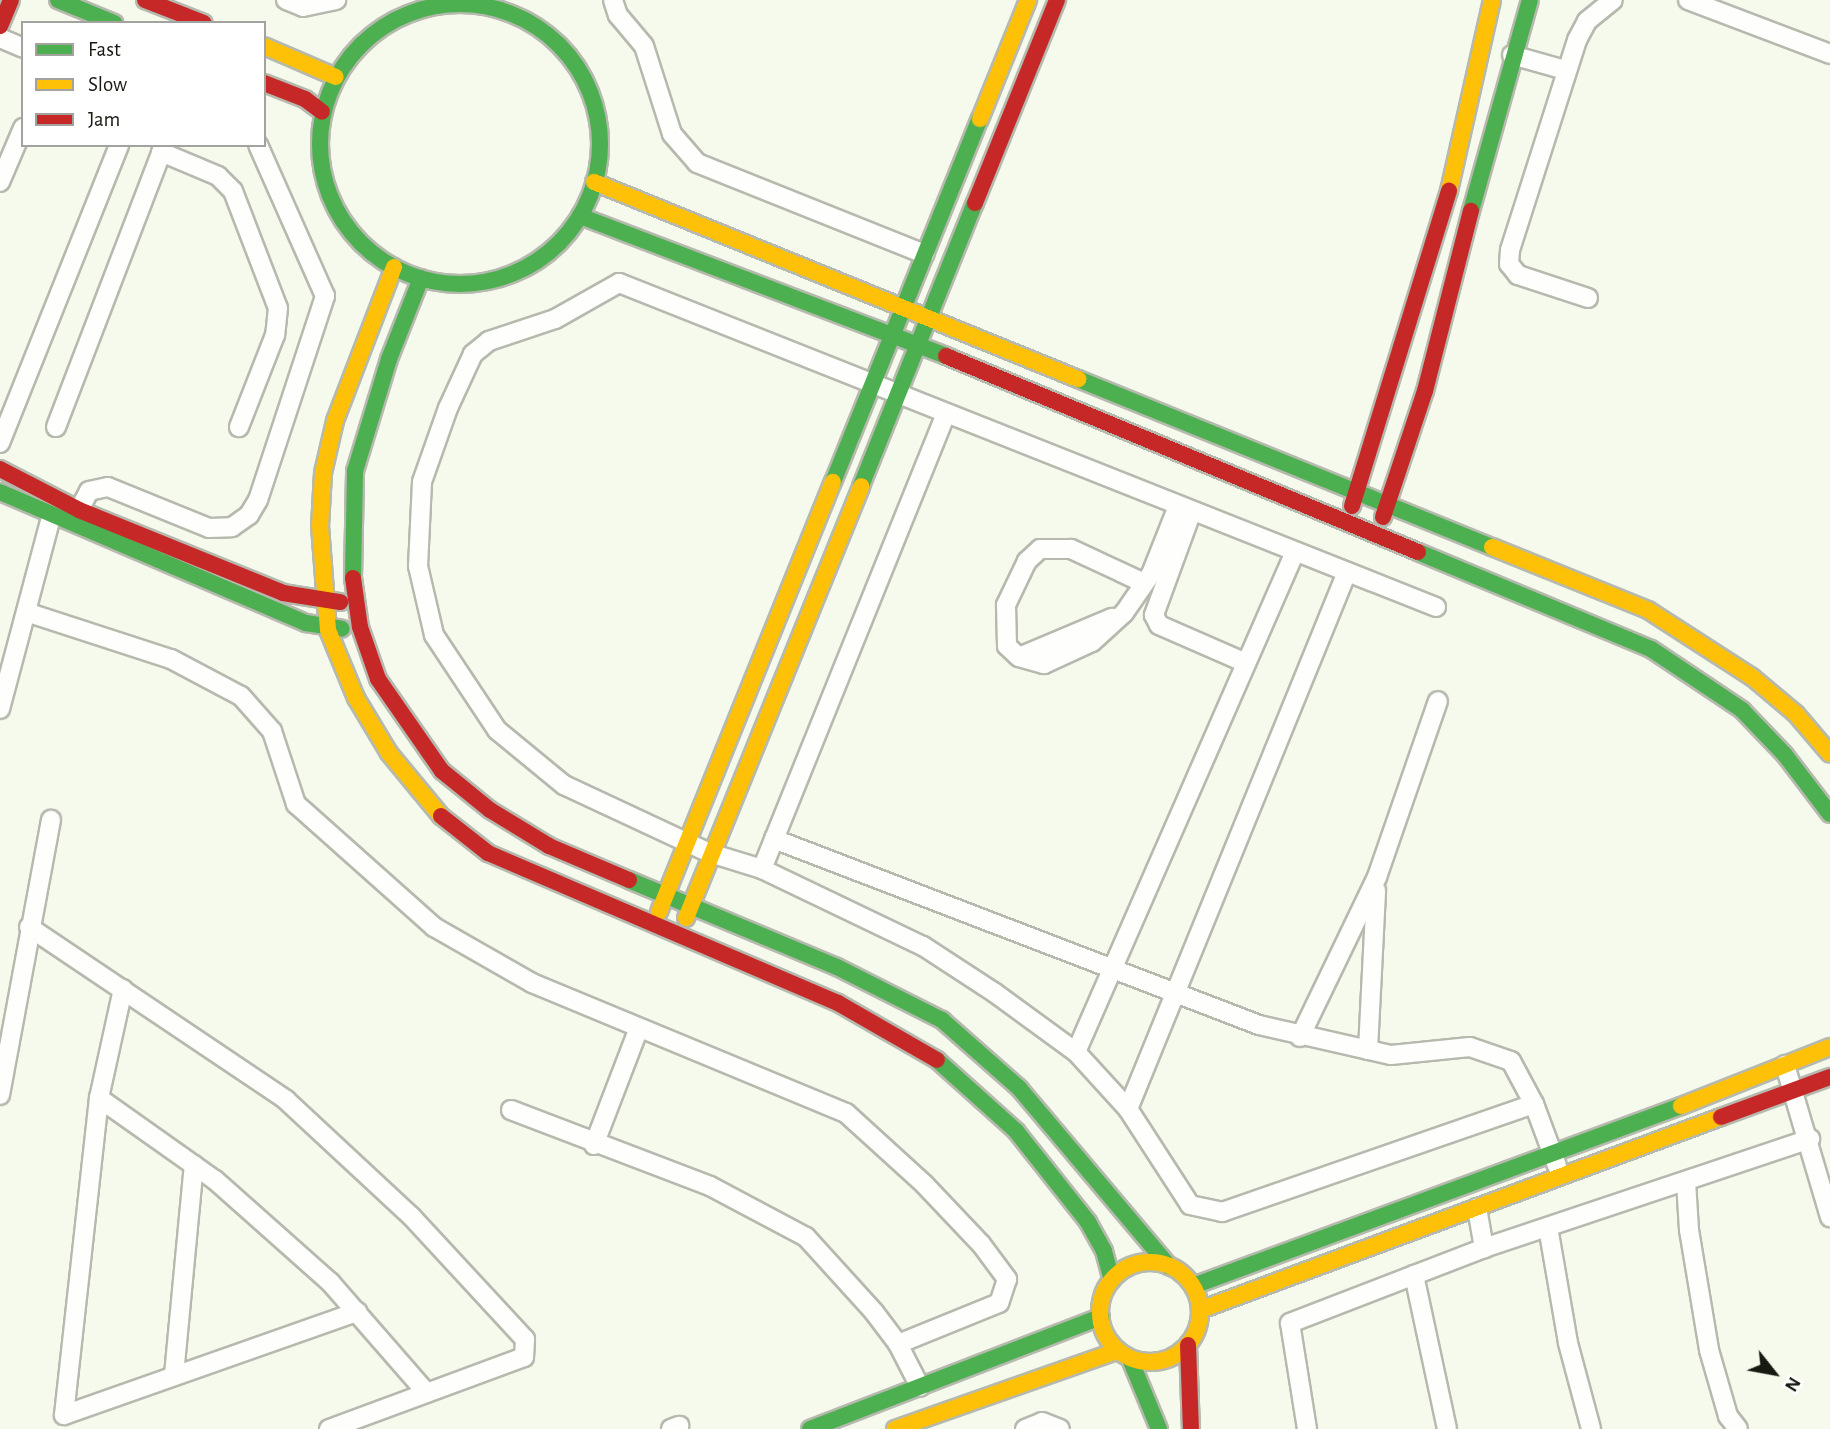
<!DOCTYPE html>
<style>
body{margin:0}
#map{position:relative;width:1830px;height:1429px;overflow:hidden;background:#f6faed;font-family:"Alegreya Sans",sans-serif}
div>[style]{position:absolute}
.roads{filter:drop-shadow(2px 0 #b6b9ae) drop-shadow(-2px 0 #b6b9ae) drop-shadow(0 2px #b6b9ae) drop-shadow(0 -2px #b6b9ae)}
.street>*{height:18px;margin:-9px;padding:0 9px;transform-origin:9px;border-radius:9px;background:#fefefc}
.fast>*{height:16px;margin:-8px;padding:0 8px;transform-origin:8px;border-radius:8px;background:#4caf50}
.fast>.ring{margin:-8px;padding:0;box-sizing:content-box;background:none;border:16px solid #4caf50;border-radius:50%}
.slow>*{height:16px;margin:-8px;padding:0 8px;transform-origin:8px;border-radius:8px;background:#ffc107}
.slow>.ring{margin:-8px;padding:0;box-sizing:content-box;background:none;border:16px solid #ffc107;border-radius:50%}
.jam>*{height:16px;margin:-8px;padding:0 8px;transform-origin:8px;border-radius:8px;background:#c62828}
span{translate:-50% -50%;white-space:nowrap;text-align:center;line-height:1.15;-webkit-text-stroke:5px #fff;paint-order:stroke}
.legend{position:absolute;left:21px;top:21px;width:245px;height:126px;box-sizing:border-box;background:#fff;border:2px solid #a2a39f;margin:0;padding:9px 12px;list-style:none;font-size:21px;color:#171a10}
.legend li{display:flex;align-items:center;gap:14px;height:35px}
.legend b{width:35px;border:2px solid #a2a39f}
.north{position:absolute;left:1739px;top:1338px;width:70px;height:70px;-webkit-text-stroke:5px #fff;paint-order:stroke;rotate:121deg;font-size:19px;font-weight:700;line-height:28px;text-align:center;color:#171a10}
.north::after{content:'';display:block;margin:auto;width:24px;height:32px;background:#171a10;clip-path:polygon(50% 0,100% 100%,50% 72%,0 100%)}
</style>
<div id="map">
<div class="roads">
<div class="street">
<div style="left:286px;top:0;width:18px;rotate:22deg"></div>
<div style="left:303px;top:7px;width:34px;rotate:-12deg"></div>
<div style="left:613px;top:0;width:16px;rotate:72deg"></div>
<div style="left:618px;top:15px;width:40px;rotate:50deg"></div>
<div style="left:644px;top:46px;width:92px;rotate:72.3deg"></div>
<div style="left:672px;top:134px;width:38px;rotate:49deg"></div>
<div style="left:697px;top:163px;width:245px;rotate:21.8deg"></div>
<div style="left:1688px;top:0;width:152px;rotate:20.8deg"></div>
<div style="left:0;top:38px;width:25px;rotate:23deg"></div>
<div style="left:1512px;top:55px;width:55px;rotate:15.8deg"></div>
<div style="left:161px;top:152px;width:62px;rotate:22.8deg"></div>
<div style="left:218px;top:176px;width:21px;rotate:45deg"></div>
<div style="left:233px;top:191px;width:125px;rotate:69deg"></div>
<div style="left:278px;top:308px;width:27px;rotate:96deg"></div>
<div style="left:275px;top:335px;width:99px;rotate:111.4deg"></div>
<div style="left:0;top:182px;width:59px;rotate:-66.9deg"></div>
<div style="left:1588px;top:298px;width:74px;rotate:-161.8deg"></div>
<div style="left:1518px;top:275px;width:14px;rotate:-129deg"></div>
<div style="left:1509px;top:264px;width:14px;rotate:-86deg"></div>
<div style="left:1510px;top:250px;width:220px;rotate:-72.3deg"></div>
<div style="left:1577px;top:40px;width:21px;rotate:-62deg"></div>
<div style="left:1587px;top:21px;width:33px;rotate:-39deg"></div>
<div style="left:56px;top:427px;width:302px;rotate:-69deg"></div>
<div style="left:0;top:443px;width:321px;rotate:-68.2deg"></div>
<div style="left:79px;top:510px;width:21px;rotate:-62deg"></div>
<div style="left:89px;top:491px;width:19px;rotate:-12deg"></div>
<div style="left:108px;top:487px;width:109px;rotate:22.1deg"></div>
<div style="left:209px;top:528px;width:23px;rotate:-2deg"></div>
<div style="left:232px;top:527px;width:21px;rotate:-35deg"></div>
<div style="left:249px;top:515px;width:17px;rotate:-59deg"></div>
<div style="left:258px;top:500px;width:215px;rotate:-71.8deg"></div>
<div style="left:325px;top:296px;width:165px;rotate:-113.9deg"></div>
<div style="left:1192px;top:511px;width:111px;rotate:110.1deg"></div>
<div style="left:1154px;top:615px;width:11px;rotate:63deg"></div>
<div style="left:1159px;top:625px;width:95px;rotate:23.6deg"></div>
<div style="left:1144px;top:583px;width:81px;rotate:-155deg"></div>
<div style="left:1071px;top:549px;width:31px;rotate:180deg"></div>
<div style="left:1040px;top:549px;width:18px;rotate:137deg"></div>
<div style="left:1027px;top:561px;width:49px;rotate:115.5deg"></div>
<div style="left:1006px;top:605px;width:41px;rotate:88.6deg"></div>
<div style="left:1007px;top:646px;width:16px;rotate:43deg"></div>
<div style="left:1019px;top:657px;width:26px;rotate:16deg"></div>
<div style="left:1044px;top:664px;width:53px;rotate:-24.6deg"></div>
<div style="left:1092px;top:642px;width:43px;rotate:-42.2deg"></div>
<div style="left:1124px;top:613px;width:47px;rotate:-55.3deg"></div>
<div style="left:1151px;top:574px;width:73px;rotate:-68.3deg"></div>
<div style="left:1436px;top:607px;width:879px;rotate:-158.37deg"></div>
<div style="left:619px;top:283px;width:73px;rotate:150.6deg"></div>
<div style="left:555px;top:319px;width:70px;rotate:161.6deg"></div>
<div style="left:489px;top:341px;width:21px;rotate:141deg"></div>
<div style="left:473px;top:354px;width:60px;rotate:114.8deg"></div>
<div style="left:448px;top:408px;width:78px;rotate:109.4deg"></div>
<div style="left:422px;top:482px;width:84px;rotate:92.7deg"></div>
<div style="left:418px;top:566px;width:71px;rotate:76.9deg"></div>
<div style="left:434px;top:635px;width:114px;rotate:56.4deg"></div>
<div style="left:497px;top:730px;width:87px;rotate:39.4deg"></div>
<div style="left:564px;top:785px;width:161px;rotate:25deg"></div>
<div style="left:710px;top:853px;width:54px;rotate:17.1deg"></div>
<div style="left:762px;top:869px;width:178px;rotate:25.6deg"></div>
<div style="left:923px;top:946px;width:86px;rotate:33.1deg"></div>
<div style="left:995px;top:993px;width:100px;rotate:36.1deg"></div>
<div style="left:1076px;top:1052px;width:77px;rotate:47.6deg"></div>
<div style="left:1128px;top:1109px;width:114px;rotate:57.1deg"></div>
<div style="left:1190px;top:1205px;width:33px;rotate:12deg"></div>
<div style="left:1222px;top:1212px;width:330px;rotate:-19.1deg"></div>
<div style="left:26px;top:612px;width:152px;rotate:18deg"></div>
<div style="left:171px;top:659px;width:79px;rotate:27.9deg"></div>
<div style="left:241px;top:696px;width:47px;rotate:48.5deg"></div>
<div style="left:272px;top:731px;width:77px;rotate:71.8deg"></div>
<div style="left:296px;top:804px;width:185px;rotate:41.7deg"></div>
<div style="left:434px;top:927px;width:113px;rotate:29.7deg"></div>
<div style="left:532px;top:983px;width:340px;rotate:22.5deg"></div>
<div style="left:846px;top:1113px;width:105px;rotate:42.3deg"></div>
<div style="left:924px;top:1184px;width:83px;rotate:46.5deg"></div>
<div style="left:981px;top:1244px;width:44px;rotate:53.4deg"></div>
<div style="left:1007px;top:1279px;width:25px;rotate:108deg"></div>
<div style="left:999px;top:1303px;width:109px;rotate:157.9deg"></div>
<div style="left:1019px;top:657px;width:101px;rotate:-22.8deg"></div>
<div style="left:0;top:709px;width:199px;rotate:-75.1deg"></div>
<div style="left:774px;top:839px;width:519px;rotate:20.98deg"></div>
<div style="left:1259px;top:1025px;width:135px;rotate:12.8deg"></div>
<div style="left:1391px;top:1055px;width:79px;rotate:-5.8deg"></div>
<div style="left:1470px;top:1047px;width:43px;rotate:18.9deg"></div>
<div style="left:1511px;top:1061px;width:49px;rotate:61.9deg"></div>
<div style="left:1534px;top:1104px;width:66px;rotate:69.6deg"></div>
<div style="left:762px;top:869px;width:491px;rotate:-68deg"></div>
<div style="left:29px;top:927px;width:310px;rotate:33.9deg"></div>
<div style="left:286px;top:1100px;width:171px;rotate:42.9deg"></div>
<div style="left:411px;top:1216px;width:168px;rotate:47.2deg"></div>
<div style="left:525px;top:1339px;width:18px;rotate:93deg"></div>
<div style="left:524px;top:1357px;width:208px;rotate:159.7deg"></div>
<div style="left:123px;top:989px;width:112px;rotate:102.4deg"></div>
<div style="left:99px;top:1098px;width:319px;rotate:96.3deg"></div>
<div style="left:64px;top:1415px;width:311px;rotate:-19.4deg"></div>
<div style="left:1300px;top:1037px;width:178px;rotate:-64.3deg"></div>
<div style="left:1377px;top:877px;width:186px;rotate:-70.9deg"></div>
<div style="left:1368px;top:1050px;width:160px;rotate:-87.1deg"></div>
<div style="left:1076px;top:1052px;width:546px;rotate:-66.35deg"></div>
<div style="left:1785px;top:1065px;width:159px;rotate:73.5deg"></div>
<div style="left:0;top:1095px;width:280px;rotate:-79.5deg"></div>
<div style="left:99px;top:1098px;width:142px;rotate:35.3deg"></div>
<div style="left:215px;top:1180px;width:154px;rotate:41.6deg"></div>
<div style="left:330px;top:1282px;width:147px;rotate:48.9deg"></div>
<div style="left:1128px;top:1109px;width:580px;rotate:-67.81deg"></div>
<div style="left:511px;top:1110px;width:213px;rotate:20.9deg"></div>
<div style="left:710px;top:1186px;width:109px;rotate:28deg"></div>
<div style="left:806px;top:1237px;width:101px;rotate:47.8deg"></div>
<div style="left:874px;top:1312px;width:40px;rotate:53deg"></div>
<div style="left:898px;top:1344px;width:48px;rotate:62.9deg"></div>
<div style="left:594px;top:1145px;width:125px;rotate:-69deg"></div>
<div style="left:1686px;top:1181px;width:49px;rotate:86.5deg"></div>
<div style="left:1689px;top:1230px;width:122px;rotate:80.5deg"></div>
<div style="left:1709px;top:1350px;width:69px;rotate:73.9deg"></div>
<div style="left:1728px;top:1416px;width:16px;rotate:52deg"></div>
<div style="left:1477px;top:1208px;width:41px;rotate:80.1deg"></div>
<div style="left:1548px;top:1227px;width:118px;rotate:80.2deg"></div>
<div style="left:1568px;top:1343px;width:89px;rotate:75deg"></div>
<div style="left:1414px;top:1275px;width:157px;rotate:77.9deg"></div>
<div style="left:174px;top:1375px;width:211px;rotate:-84.6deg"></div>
<div style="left:671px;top:1429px;width:9px;rotate:-21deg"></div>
<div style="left:1025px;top:1429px;width:18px;rotate:-22deg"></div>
<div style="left:1042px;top:1422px;width:19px;rotate:21deg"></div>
<div style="left:1307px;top:1429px;width:107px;rotate:-99.1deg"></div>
<div style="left:1290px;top:1323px;width:208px;rotate:-21.1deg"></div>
<div style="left:1484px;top:1248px;width:344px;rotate:-18.5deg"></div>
</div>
<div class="fast">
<div style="left:58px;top:0;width:61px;rotate:22.3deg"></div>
<div class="ring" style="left:320px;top:4px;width:264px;height:264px"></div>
<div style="left:1471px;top:211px;width:219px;rotate:-74.4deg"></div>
<div style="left:580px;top:216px;width:392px;rotate:20.9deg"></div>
<div style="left:1078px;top:379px;width:447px;rotate:22.1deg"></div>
<div style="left:833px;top:482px;width:392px;rotate:-68deg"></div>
<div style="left:861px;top:486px;width:305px;rotate:-68.1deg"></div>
<div style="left:0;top:492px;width:333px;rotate:23.2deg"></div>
<div style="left:306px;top:623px;width:36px;rotate:9deg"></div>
<div style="left:1418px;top:552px;width:252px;rotate:22.6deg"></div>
<div style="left:1651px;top:649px;width:110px;rotate:33.8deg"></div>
<div style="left:1742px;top:710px;width:62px;rotate:46.3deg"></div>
<div style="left:1785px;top:755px;width:74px;rotate:52.7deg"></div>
<div style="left:353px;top:578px;width:107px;rotate:-88.9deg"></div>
<div style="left:355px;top:471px;width:117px;rotate:-73.1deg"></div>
<div style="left:389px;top:359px;width:87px;rotate:-68.4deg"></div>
<div style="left:629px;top:880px;width:225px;rotate:22.7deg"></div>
<div style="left:837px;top:967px;width:118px;rotate:26.8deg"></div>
<div style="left:942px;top:1020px;width:103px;rotate:41.4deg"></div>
<div style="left:1019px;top:1088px;width:233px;rotate:49.9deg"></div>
<div style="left:937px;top:1060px;width:106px;rotate:41.9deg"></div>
<div style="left:1016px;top:1131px;width:116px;rotate:51.6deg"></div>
<div style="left:1088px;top:1222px;width:33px;rotate:61deg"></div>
<div style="left:1104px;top:1251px;width:30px;rotate:75deg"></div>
<div style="left:1193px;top:1286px;width:520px;rotate:-20.25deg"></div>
<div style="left:1130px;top:1359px;width:76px;rotate:67.5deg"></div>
<div style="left:810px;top:1429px;width:312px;rotate:-21.1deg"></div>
</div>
<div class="slow">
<div style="left:264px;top:46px;width:78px;rotate:23.3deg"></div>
<div style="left:980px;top:119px;width:128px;rotate:-68deg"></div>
<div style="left:594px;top:182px;width:523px;rotate:22.15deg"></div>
<div style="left:1449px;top:191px;width:196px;rotate:-77.3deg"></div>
<div style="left:394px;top:267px;width:165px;rotate:111deg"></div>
<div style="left:335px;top:421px;width:53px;rotate:103deg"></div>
<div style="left:323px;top:473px;width:53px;rotate:93.2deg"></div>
<div style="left:320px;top:526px;width:104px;rotate:85.6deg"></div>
<div style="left:328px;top:630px;width:74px;rotate:67.6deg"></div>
<div style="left:356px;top:698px;width:64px;rotate:59deg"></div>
<div style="left:389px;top:753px;width:82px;rotate:50.5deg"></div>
<div style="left:1492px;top:547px;width:168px;rotate:22deg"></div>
<div style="left:1648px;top:610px;width:124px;rotate:32.8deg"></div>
<div style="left:1752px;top:677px;width:57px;rotate:40.1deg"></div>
<div style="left:1796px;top:714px;width:52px;rotate:49.6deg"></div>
<div style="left:659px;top:912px;width:464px;rotate:-68deg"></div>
<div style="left:686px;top:918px;width:466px;rotate:-67.9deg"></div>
<div style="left:1681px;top:1106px;width:160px;rotate:-21.6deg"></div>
<div class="ring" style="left:1100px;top:1262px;width:84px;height:84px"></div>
<div style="left:1200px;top:1310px;width:556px;rotate:-20.33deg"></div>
<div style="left:895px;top:1429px;width:235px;rotate:-19.4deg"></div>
</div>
<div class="jam">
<div style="left:145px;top:0;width:63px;rotate:21.3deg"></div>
<div style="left:0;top:26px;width:28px;rotate:-67deg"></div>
<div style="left:264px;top:83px;width:44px;rotate:21.3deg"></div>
<div style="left:305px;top:99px;width:21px;rotate:37deg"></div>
<div style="left:975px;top:203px;width:219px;rotate:-68deg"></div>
<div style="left:946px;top:356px;width:511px;rotate:22.55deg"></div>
<div style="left:0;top:469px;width:89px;rotate:27.4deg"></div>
<div style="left:79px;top:510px;width:220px;rotate:22.1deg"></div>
<div style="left:283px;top:593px;width:58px;rotate:9deg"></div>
<div style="left:1352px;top:506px;width:330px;rotate:-72.9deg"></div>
<div style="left:1383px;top:517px;width:133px;rotate:-71.6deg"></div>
<div style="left:1425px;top:391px;width:186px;rotate:-75.7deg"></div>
<div style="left:353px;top:578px;width:49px;rotate:81.9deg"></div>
<div style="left:360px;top:627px;width:55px;rotate:70.9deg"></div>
<div style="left:378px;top:679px;width:112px;rotate:55.2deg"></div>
<div style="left:442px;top:771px;width:62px;rotate:39.1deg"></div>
<div style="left:490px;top:810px;width:69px;rotate:31.4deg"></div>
<div style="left:549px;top:846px;width:87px;rotate:23deg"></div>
<div style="left:441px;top:816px;width:60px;rotate:38.2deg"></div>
<div style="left:488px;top:853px;width:381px;rotate:23.2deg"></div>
<div style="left:838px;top:1003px;width:114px;rotate:29.9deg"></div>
<div style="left:1721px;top:1117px;width:116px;rotate:-20.2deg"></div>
<div style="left:1188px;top:1345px;width:84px;rotate:88deg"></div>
</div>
</div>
<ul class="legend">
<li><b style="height:9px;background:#4caf50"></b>Fast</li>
<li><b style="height:9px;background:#ffc107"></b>Slow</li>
<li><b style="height:9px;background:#c62828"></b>Jam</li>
</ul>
<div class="north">N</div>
</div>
